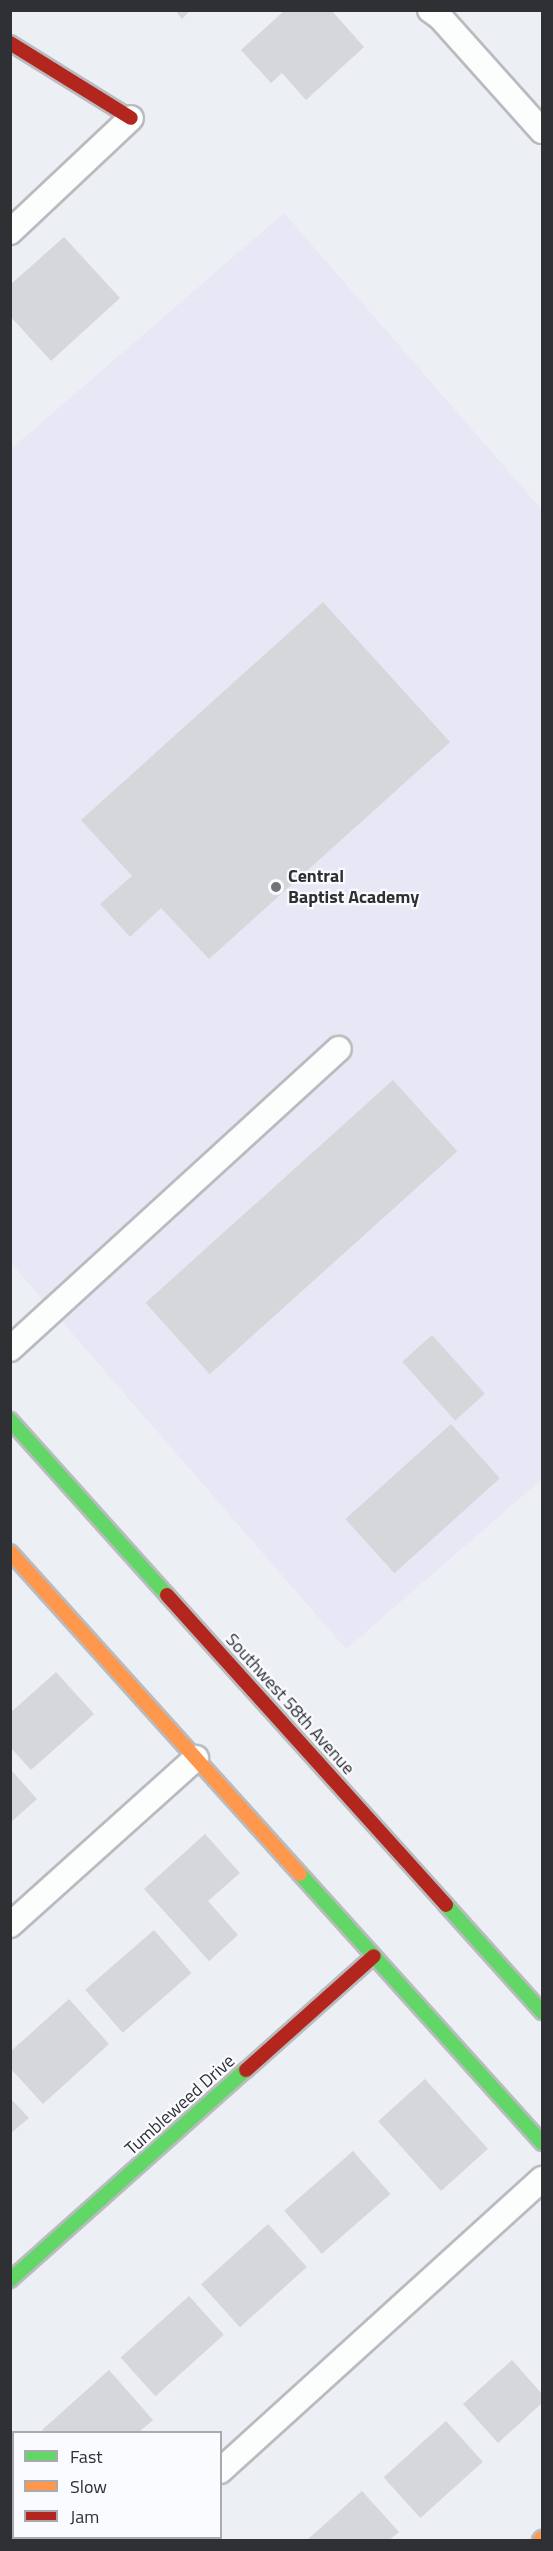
<!DOCTYPE html>
<style>
body{margin:0}
#map{position:relative;width:553px;height:2551px;overflow:hidden;background:#eceff3;font-family:"Titillium Web",sans-serif}
div>[style]{position:absolute}
.education>*{inset:0;background:#e8e7f5}
.building>*{inset:0;background:#d5d7da;transform-origin:0 0}
.roads{filter:drop-shadow(2px 0 #b9bbbf) drop-shadow(-2px 0 #b9bbbf) drop-shadow(0 2px #b9bbbf) drop-shadow(0 -2px #b9bbbf)}
.lane>*{height:24px;margin:-12px;padding:0 12px;transform-origin:12px;border-radius:12px;background:#fcfdfd}
.fast>*{height:14px;margin:-7px;padding:0 7px;transform-origin:7px;border-radius:7px;background:#63d668}
.slow>*{height:14px;margin:-7px;padding:0 7px;transform-origin:7px;border-radius:7px;background:#ff974d}
.jam>*{height:14px;margin:-7px;padding:0 7px;transform-origin:7px;border-radius:7px;background:#b3261e}
.dots>*{width:16px;height:16px;translate:-50% -50%;box-sizing:border-box;border:3px solid #f9fbfe;border-radius:50%}
span{translate:-50% -50%;white-space:nowrap;text-align:center;line-height:1.15;-webkit-text-stroke:4.5px #f9fbfe;paint-order:stroke}
.poi-label{font-size:18px;color:#2f3034;font-weight:700}
.left{translate:0 -50%;text-align:left}
.street-label{font-size:18px;color:#2f3034}
.frame{position:absolute;inset:0;border:12px solid #2f3034;pointer-events:none}
.legend{position:absolute;left:12px;top:2431px;width:210px;height:108px;box-sizing:border-box;background:#f9fbfe;border:2px solid #a8aaad;margin:0;padding:8px 10px;list-style:none;font-size:18px;color:#2f3034}
.legend li{display:flex;align-items:center;gap:12px;height:30px}
.legend b{width:30px;border:2px solid #a8aaad}
</style>
<div id="map">
<div class="education">
<div style="clip-path:polygon(284px 213px,542px 510px,542px 1479px,346px 1649px,11px 1263px,10px 450px)"></div>
</div>
<div class="building">
<div style="clip-path:polygon(175px 10px,191px 10px,182px 19px)"></div>
<div style="clip-path:polygon(285px 10px,331px 10px,364px 47px,306px 100px,282px 73px,271px 83px,241px 50px)"></div>
<div style="clip-path:polygon(64px 237px,120px 298px,51px 361px,10px 316px,10px 285px)"></div>
<div style="clip-path:polygon(323px 602px,450px 742px,209px 959px,161px 908px,130px 937px,100px 904px,132px 876px,81px 820px)"></div>
<div style="left:393px;top:1080px;width:96px;height:333px;rotate:48deg"></div>
<div style="left:432px;top:1335px;width:79px;height:40px;rotate:48deg"></div>
<div style="left:451px;top:1424px;width:73px;height:142px;rotate:48deg"></div>
<div style="clip-path:polygon(56px 1672px,94px 1714px,31px 1770px,10px 1747px,10px 1713px)"></div>
<div style="clip-path:polygon(10px 1769px,37px 1799px,10px 1823px)"></div>
<div style="clip-path:polygon(205px 1834px,240px 1873px,208px 1901px,238px 1935px,209px 1961px,144px 1889px)"></div>
<div style="left:154px;top:1930px;width:57px;height:91px;rotate:49deg"></div>
<div style="clip-path:polygon(69px 1999px,109px 2044px,43px 2104px,10px 2068px,10px 2052px)"></div>
<div style="left:425px;top:2079px;width:94px;height:63px;rotate:48deg"></div>
<div style="clip-path:polygon(10px 2098px,29px 2118px,10px 2134px)"></div>
<div style="left:353px;top:2151px;width:57px;height:91px;rotate:49deg"></div>
<div style="left:268px;top:2224px;width:58px;height:90px;rotate:48deg"></div>
<div style="left:189px;top:2296px;width:52px;height:92px;rotate:48deg"></div>
<div style="clip-path:polygon(512px 2360px,542px 2394px,542px 2403px,498px 2443px,463px 2404px)"></div>
<div style="clip-path:polygon(109px 2370px,153px 2420px,139px 2432px,44px 2432px,42px 2430px)"></div>
<div style="left:446px;top:2421px;width:55px;height:84px;rotate:48deg"></div>
<div style="left:14px;top:2456px;width:74px;height:4px;rotate:90deg"></div>
<div style="clip-path:polygon(362px 2491px,399px 2532px,389px 2540px,307px 2540px)"></div>
</div>
<div class="roads">
<div class="lane">
<div style="left:430px;top:10px;width:12px;rotate:35deg"></div>
<div style="left:440px;top:17px;width:153px;rotate:48.2deg"></div>
<div style="left:10px;top:232px;width:166px;rotate:-43.3deg"></div>
<div style="left:10px;top:1349px;width:445px;rotate:-42.4deg"></div>
<div style="left:10px;top:1925px;width:250px;rotate:-41.9deg"></div>
<div style="left:220px;top:2471px;width:435px;rotate:-42.2deg"></div>
<div style="left:144px;top:2540px;width:4px;rotate:-34deg"></div>
</div>
<div class="fast">
<div style="left:10px;top:1420px;width:235px;rotate:48.1deg"></div>
<div style="left:300px;top:1874px;width:362px;rotate:48deg"></div>
<div style="left:446px;top:1905px;width:144px;rotate:48.1deg"></div>
<div style="left:10px;top:2280px;width:316px;rotate:-41.7deg"></div>
</div>
<div class="slow">
<div style="left:10px;top:1552px;width:433px;rotate:48deg"></div>
<div style="left:540px;top:2540px;width:3px;rotate:-45deg"></div>
</div>
<div class="jam">
<div style="left:10px;top:43px;width:142px;rotate:31.8deg"></div>
<div style="left:167px;top:1595px;width:417px;rotate:48deg"></div>
<div style="left:246px;top:2070px;width:171px;rotate:-41.7deg"></div>
</div>
</div>
<div class="dots">
<div style="left:276px;top:887px;background:#717377"></div>
</div>
<div class="poi-label">
<span class="left" style="left:288px;top:887px">Central<br>Baptist Academy</span>
</div>
<div class="street-label">
<span style="left:290px;top:1704px;rotate:48deg">Southwest 58th Avenue</span>
<span style="left:180px;top:2105px;rotate:-42deg">Tumbleweed Drive</span>
</div>
<div class="frame"></div>
<ul class="legend">
<li><b style="height:8px;background:#63d668"></b>Fast</li>
<li><b style="height:8px;background:#ff974d"></b>Slow</li>
<li><b style="height:8px;background:#b3261e"></b>Jam</li>
</ul>
</div>
